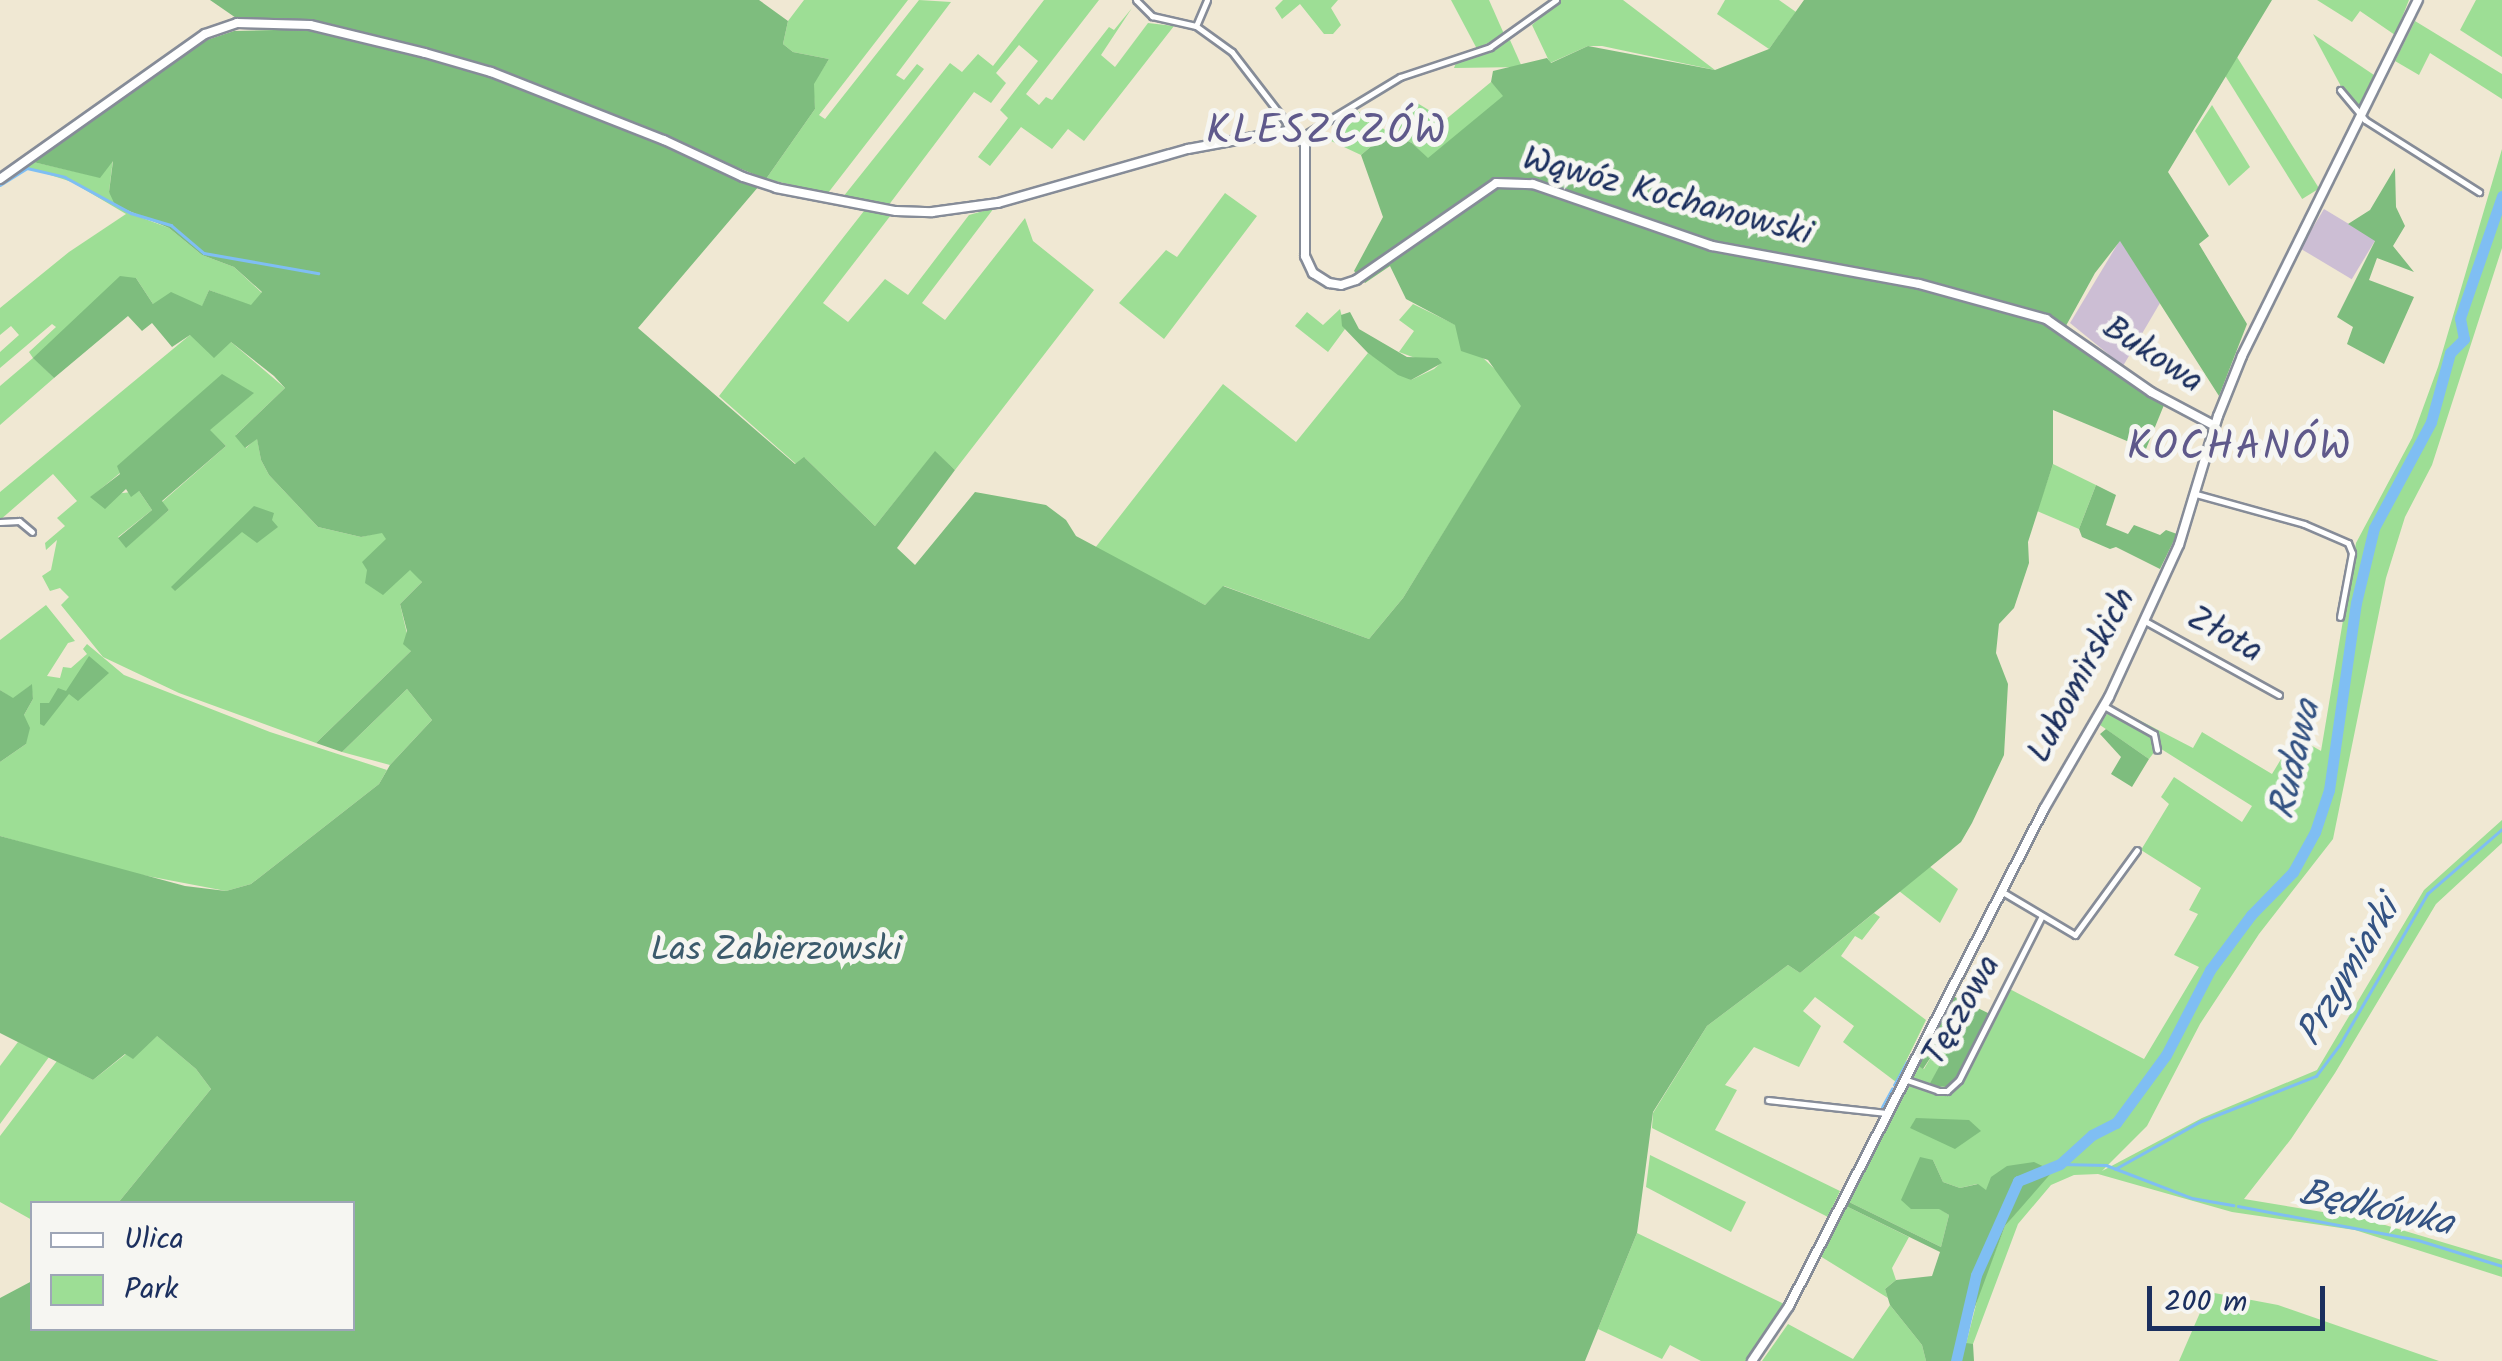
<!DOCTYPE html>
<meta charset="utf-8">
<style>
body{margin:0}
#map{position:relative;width:2502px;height:1361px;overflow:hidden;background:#f0e8d3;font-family:Kalam,sans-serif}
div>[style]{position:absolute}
.industrial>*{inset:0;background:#ccbed4;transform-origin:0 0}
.green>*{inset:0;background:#9dde95;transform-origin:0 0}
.forest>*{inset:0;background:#7ebd7e}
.stream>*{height:2.5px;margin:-1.25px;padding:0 1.25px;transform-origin:1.25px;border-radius:1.25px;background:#7fbef3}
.river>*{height:11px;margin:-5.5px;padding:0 5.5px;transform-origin:5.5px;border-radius:5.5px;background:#7fbef3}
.roads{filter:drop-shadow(2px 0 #868c98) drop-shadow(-2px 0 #868c98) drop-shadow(0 2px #868c98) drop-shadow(0 -2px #868c98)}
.street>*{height:5px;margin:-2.5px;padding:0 2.5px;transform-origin:2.5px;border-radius:2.5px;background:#fff}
.secondary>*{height:8px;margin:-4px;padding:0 4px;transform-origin:4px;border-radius:4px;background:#fff}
.primary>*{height:8px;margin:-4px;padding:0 4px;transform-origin:4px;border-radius:4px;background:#fff}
span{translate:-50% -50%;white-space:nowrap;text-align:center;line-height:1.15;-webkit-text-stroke:10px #f6f6f2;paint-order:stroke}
.street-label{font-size:35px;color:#1b2f5e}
.park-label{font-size:35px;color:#3c5b6c}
.water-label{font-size:38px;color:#345383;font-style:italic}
.quarter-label{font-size:40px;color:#5f598b;letter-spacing:2.5px}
.legend{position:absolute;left:30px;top:1201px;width:325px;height:130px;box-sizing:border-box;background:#f6f6f2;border:2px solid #9ea6b7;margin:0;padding:12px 18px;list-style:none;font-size:30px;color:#1b2f5e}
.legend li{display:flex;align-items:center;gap:20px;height:50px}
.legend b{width:50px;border:2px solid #9ea6b7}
.scale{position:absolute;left:2147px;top:1286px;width:178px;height:45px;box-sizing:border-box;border:5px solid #1b2f5e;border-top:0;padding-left:12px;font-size:30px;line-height:35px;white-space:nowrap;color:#1b2f5e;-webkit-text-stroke:8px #f6f6f2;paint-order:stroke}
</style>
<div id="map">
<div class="industrial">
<div style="left:2324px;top:209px;width:60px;height:46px;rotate:31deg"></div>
<div style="clip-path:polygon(2120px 240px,2160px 303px,2123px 366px,2070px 323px)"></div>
</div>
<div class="green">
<div style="clip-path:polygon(804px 0,908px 0,819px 115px,825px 119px,919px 0,951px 2px,896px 75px,904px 80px,917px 64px,924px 69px,828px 193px,766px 179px,815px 109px,813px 84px,829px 59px,793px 52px,783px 44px,788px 21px)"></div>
<div style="clip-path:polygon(1044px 0,1099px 0,1026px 94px,1039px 105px,1046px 97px,1052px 100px,1109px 27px,1114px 30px,1132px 8px,1101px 55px,1115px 67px,1148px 23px,1174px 26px,1084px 141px,1068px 129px,1052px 149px,1021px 127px,990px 166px,978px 157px,1008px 118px,1000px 110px,1038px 61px,1019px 45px,996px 73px,1006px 83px,991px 103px,974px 92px,888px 206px,843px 197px,950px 63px,962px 72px,978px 54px,993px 66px)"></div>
<div style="clip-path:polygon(1283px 0,1338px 0,1331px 8px,1341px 25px,1333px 34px,1324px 34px,1300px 4px,1282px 19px,1275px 8px)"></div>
<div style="clip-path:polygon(1451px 0,1489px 0,1504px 34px,1477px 49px)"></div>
<div style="clip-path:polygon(1560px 0,1623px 0,1715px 70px,1602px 46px,1588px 46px,1550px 63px,1532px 25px)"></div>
<div style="clip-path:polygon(1725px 0,1779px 0,1796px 12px,1769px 49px,1717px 14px)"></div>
<div style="clip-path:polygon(2317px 0,2409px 0,2395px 35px,2360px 11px,2352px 22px)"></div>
<div style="clip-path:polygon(2476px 0,2502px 0,2502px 57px,2460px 30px)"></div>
<div style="clip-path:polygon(2415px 21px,2502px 74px,2502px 99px,2430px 53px,2419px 75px,2395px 61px)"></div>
<div style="clip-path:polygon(2313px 34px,2374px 75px,2359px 106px,2343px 90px)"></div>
<div style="clip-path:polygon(1510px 40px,1522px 67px,1454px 68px,1457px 60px)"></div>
<div style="left:2237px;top:57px;width:155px;height:20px;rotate:58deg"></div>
<div style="clip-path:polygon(1491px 82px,1504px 96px,1428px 159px,1412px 143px,1388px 132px,1361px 155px,1329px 140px,1341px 113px,1351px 106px,1388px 132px,1414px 101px,1445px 120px)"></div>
<div style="clip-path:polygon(2212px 105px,2250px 167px,2229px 186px,2195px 131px)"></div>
<div style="clip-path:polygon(2502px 149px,2502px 248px,2432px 465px,2405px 517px,2386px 578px,2333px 839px,2259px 934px,2200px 1024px,2147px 1126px,2102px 1171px,2202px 1118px,2317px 1070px,2424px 890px,2502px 820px,2502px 843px,2436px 904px,2335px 1073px,2291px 1139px,2244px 1199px,2365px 1219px,2502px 1260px,2502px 1277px,2355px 1230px,2232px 1212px,2098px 1174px,2074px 1175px,2051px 1185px,2018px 1224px,1973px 1344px,1966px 1344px,1979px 1293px,2005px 1226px,2029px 1197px,1990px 1184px,1986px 1191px,1977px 1184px,1960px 1188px,1943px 1182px,1933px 1160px,1911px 1209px,1940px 1209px,1949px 1215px,1941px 1247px,1849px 1202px,1917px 1065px,1924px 1069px,1940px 1042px,1951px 1047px,1930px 1084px,1946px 1087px,1985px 1034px,1980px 1031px,2004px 986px,2144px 1059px,2199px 967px,2174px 955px,2198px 914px,2189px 910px,2201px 888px,2141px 850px,2169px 804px,2161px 797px,2174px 777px,2242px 822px,2252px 806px,2158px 747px,2149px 759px,2100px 725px,2112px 706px,2193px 748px,2202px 732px,2272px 774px,2295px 736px,2321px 751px,2356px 543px,2412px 438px,2438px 367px)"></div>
<div style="clip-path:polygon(113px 159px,109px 192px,129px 213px,169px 228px,202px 255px,234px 267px,262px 293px,251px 306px,209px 290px,202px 307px,153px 304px,136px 278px,86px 312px,34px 358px,54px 378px,0 425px,0 386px,33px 358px,29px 352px,56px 327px,52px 324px,0 368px,0 352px,19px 335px,11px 326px,0 335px,0 308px,69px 252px,126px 214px,72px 182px,22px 166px,29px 161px,99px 177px)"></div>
<div style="clip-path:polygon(1225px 193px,1257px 216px,1164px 339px,1119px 303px,1166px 250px,1177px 257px)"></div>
<div style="clip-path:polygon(994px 208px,922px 303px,945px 320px,1025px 218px,1033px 241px,1094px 290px,955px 470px,935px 452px,875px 526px,805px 458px,796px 464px,719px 396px,864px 211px,891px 215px,823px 303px,848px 322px,885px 279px,908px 295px,969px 215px)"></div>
<div style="clip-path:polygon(1413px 304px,1456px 325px,1458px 334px,1503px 377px,1522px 406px,1403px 598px,1369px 639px,1224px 586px,1205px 605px,1095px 548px,1223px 384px,1296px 442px,1368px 353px,1411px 380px,1434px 369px,1441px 363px,1438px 358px,1418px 359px,1399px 352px,1414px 331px,1399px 320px)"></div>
<div style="clip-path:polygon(1340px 309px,1345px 329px,1328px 352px,1295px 326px,1307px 312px,1323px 325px)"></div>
<div style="clip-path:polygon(evenodd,190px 335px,231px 342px,285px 388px,236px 435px,246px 448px,257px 438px,261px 460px,269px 475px,318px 527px,361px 537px,382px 532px,422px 582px,400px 604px,411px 651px,316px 743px,179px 693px,103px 657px,61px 605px,69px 597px,60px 588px,50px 591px,42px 576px,51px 570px,57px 540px,46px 550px,45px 543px,65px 526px,57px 518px,77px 501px,53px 474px,0 520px,0 492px,190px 335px,222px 375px,253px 393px,209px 430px,226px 446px,162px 502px,169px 510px,126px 547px,118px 537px,152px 510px,139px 491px,91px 497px,120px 473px,118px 466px,222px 375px)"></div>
<div style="clip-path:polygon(2053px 464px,2096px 485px,2079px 529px,2037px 511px)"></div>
<div style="clip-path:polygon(46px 605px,75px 641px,68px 643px,47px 676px,60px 678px,63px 667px,71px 668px,87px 654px,83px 649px,87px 644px,124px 675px,270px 732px,387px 770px,379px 784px,251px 884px,226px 891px,121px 871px,0 836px,0 762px,26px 744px,24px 715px,33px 699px,31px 685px,13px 699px,0 690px,0 640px)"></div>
<div style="clip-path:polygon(407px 689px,432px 720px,390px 765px,342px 752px)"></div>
<div style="clip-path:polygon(1928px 865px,1958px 889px,1940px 923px,1899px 891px)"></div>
<div style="clip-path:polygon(1874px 913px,1880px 917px,1862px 940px,1855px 936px,1841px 956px,1926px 1020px,1896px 1082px,1843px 1042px,1854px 1026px,1815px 997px,1803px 1011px,1821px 1026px,1799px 1067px,1754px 1047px,1725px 1085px,1737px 1090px,1715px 1130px,1840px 1191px,1828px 1217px,1652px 1128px,1653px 1113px,1707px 1026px,1788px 965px,1800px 973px)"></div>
<div style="clip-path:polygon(156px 1035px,196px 1069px,211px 1089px,118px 1203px,32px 1204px,32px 1220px,0 1202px,0 1136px,57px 1061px,93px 1080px,126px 1054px,133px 1058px)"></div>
<div style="clip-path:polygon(18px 1042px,49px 1057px,0 1124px,0 1066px)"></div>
<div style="clip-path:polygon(1650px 1155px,1746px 1202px,1731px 1232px,1646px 1187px)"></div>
<div style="clip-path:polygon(1846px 1206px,1909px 1237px,1892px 1268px,1896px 1280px,1885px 1289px,1888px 1298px,1820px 1256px)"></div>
<div style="clip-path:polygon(1637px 1233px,1784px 1304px,1746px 1361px,1701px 1361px,1670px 1345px,1662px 1359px,1598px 1329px)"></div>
<div style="clip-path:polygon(2209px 1292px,2278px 1305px,2439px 1361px,2179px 1361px)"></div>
<div style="clip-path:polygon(1890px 1305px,1922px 1345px,1926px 1361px,1762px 1361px,1788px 1324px,1853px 1359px)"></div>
</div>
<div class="forest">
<div style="clip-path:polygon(210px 0,759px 0,788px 21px,783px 44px,793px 52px,829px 59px,814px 84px,815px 109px,766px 179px,491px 68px,313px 22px,239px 20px)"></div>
<div style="clip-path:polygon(1804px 0,2272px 0,2168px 172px,2209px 236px,2199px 244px,2247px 324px,2219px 396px,2120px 241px,2095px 273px,2062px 333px,2164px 405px,2146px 449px,2053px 410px,2053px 464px,2028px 542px,2029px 563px,2014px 608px,1999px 624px,1996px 653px,2008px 684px,2004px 755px,1972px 823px,1961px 842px,1800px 973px,1788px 965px,1707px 1026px,1653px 1112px,1637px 1233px,1585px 1361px,0 1361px,0 1298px,32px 1281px,32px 1328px,352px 1328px,352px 1204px,118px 1203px,211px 1089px,196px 1069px,157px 1036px,133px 1059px,125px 1054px,93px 1080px,0 1033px,0 836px,185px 886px,226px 891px,251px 884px,379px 784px,390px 765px,432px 720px,407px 689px,342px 752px,316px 743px,411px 651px,403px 644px,407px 631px,400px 604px,422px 582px,410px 570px,383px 595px,365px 583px,367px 570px,362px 562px,386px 539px,382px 533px,361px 537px,318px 527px,269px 475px,261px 460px,257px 439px,245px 448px,235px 436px,285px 388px,274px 376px,231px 342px,214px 358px,190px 335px,172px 347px,152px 323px,142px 331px,128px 316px,54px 378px,33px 358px,120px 276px,136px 278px,153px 304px,171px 292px,202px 306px,209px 290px,251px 305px,262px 292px,234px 267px,202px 255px,169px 228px,115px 205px,109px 192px,113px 161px,100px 178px,29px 161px,207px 40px,234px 31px,314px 29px,490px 73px,759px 186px,638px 328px,795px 464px,804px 457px,875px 526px,935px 451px,955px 470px,897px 548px,915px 565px,975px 492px,1046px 505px,1066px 520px,1076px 536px,1205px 605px,1223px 586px,1369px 639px,1403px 598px,1521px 406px,1488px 360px,1461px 351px,1455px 325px,1406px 299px,1390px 266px,1365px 283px,1354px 271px,1383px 217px,1361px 155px,1388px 132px,1412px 143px,1428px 158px,1503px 96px,1491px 82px,1493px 71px,1547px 58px,1551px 63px,1588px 46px,1715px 70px,1769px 49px)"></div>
<div style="clip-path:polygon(2395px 168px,2396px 207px,2405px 226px,2393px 246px,2414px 272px,2377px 258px,2369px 280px,2414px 297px,2384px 364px,2347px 344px,2353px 327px,2337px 317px,2375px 241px,2348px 224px,2370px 210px)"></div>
<div style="clip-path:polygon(1350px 312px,1359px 329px,1407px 357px,1438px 358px,1442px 363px,1411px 380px,1398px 375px,1368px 353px,1342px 326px,1341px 315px)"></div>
<div style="clip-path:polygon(222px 374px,254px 393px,210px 430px,226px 446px,162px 501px,169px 510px,126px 548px,118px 538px,152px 510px,139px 491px,131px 497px,126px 489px,105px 509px,90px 497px,120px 474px,117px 466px)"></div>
<div style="clip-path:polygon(2096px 485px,2116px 495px,2106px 525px,2128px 534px,2134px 525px,2160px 535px,2166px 530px,2177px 534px,2160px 569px,2116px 547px,2110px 549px,2082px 537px,2079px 529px)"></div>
<div style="clip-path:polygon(254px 506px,274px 513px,272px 520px,278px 527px,257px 543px,242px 532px,175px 591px,171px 587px)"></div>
<div style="clip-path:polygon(89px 656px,109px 673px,78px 701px,69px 694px,44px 726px,40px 724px,40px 703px,49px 703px,58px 688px,66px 691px)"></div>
<div style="clip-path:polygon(32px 684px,33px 699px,24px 715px,30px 728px,26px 744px,0 762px,0 690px,13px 698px)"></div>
<div style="clip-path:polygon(2106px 729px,2149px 759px,2132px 787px,2111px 774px,2121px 757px,2100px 734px)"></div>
<div style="clip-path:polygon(1953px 996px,1990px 1014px,1980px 1031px,1985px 1035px,1954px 1082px,1946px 1087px,1929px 1085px,1950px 1047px,1940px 1043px,1923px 1069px,1917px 1065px)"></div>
<div style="clip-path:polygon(1916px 1118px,1969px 1120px,1981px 1131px,1955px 1149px,1910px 1128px)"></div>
<div style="clip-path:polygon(1920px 1157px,1933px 1160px,1943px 1182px,1960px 1188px,1978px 1184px,1986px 1190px,1991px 1177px,2007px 1166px,2034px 1162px,2053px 1171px,2005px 1226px,1972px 1315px,1966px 1343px,1973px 1344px,1974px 1361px,1926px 1361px,1922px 1345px,1890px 1305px,1885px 1289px,1896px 1280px,1932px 1276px,1940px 1252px,1846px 1206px,1849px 1202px,1941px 1247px,1949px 1215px,1939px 1209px,1911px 1209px,1901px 1200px)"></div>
</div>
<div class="stream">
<div style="left:0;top:185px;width:32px;rotate:-32deg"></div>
<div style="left:27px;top:168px;width:39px;rotate:13deg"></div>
<div style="left:65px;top:177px;width:75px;rotate:28.6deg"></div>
<div style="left:131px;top:213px;width:42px;rotate:16.7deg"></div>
<div style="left:171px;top:225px;width:43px;rotate:40.3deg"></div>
<div style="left:204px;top:253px;width:116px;rotate:10deg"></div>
<div style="left:1894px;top:1085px;width:26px;rotate:-61deg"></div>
<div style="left:1882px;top:1107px;width:21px;rotate:-61deg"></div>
<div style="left:2060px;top:1164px;width:46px;rotate:1.2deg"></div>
<div style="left:2106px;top:1165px;width:92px;rotate:21deg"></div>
<div style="left:2192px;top:1198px;width:42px;rotate:9.7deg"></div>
<div style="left:2115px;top:1169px;width:96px;rotate:-29.2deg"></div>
<div style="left:2199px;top:1122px;width:126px;rotate:-21.5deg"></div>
<div style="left:2316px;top:1076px;width:38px;rotate:-53deg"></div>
<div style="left:2339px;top:1046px;width:176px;rotate:-59.9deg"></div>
<div style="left:2427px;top:894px;width:99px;rotate:-40.9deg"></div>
<div style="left:2238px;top:1206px;width:183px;rotate:10.7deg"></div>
<div style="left:2418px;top:1240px;width:88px;rotate:17.2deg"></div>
</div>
<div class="river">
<div style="left:1956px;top:1361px;width:88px;rotate:-76.9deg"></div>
<div style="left:1976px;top:1275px;width:103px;rotate:-65.9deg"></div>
<div style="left:2018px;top:1181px;width:45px;rotate:-22deg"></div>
<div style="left:2060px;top:1164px;width:43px;rotate:-42.2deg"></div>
<div style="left:2092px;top:1135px;width:27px;rotate:-27deg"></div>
<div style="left:2116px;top:1123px;width:84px;rotate:-53.7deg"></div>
<div style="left:2166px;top:1055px;width:96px;rotate:-62.6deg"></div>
<div style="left:2210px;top:970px;width:69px;rotate:-53.3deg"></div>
<div style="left:2251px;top:915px;width:60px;rotate:-45.7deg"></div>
<div style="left:2293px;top:872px;width:46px;rotate:-61.2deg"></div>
<div style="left:2315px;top:832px;width:44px;rotate:-71.6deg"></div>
<div style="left:2329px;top:790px;width:189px;rotate:-81.8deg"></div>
<div style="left:2356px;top:603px;width:77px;rotate:-76.5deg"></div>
<div style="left:2374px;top:528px;width:120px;rotate:-61.7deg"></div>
<div style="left:2431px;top:422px;width:72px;rotate:-74.6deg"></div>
<div style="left:2450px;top:353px;width:20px;rotate:-45deg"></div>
<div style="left:2464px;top:339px;width:21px;rotate:-101deg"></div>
<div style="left:2460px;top:318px;width:129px;rotate:-71deg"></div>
</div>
<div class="roads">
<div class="street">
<div style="left:1136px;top:0;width:23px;rotate:45deg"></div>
<div style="left:1152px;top:16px;width:45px;rotate:12.8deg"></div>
<div style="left:1196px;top:26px;width:44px;rotate:35.8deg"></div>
<div style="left:1232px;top:52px;width:98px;rotate:52.4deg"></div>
<div style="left:1196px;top:26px;width:28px;rotate:-67deg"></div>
<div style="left:2340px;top:90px;width:39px;rotate:50deg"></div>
<div style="left:2365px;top:120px;width:135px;rotate:32.3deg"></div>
<div style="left:1301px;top:137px;width:116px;rotate:-31.2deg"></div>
<div style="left:1400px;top:77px;width:95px;rotate:-18.4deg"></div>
<div style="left:1490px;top:47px;width:81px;rotate:-35.5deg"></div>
<div style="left:2196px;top:494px;width:112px;rotate:15.5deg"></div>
<div style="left:2304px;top:524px;width:48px;rotate:23.4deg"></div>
<div style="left:2348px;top:543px;width:11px;rotate:68deg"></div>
<div style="left:2352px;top:553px;width:65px;rotate:100.6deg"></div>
<div style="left:0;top:522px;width:19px;rotate:-3deg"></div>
<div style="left:19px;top:521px;width:17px;rotate:40deg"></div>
<div style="left:2145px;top:621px;width:153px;rotate:28.9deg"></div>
<div style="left:2104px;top:706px;width:57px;rotate:29.2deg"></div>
<div style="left:2154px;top:734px;width:16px;rotate:79deg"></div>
<div style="left:2001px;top:891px;width:86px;rotate:30.7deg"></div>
<div style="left:2075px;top:935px;width:105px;rotate:-53.9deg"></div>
<div style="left:1904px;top:1079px;width:36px;rotate:19deg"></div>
<div style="left:1938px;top:1091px;width:9px"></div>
<div style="left:1947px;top:1091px;width:16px;rotate:-43deg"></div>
<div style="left:1959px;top:1080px;width:184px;rotate:-63.2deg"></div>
<div style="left:1768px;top:1100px;width:119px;rotate:6.3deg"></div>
</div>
<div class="secondary">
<div style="left:0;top:179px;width:251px;rotate:-35.3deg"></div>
<div style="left:205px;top:34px;width:34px;rotate:-19deg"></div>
<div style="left:237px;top:23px;width:73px;rotate:1.6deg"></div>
<div style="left:310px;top:25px;width:118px;rotate:13.7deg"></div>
<div style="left:425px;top:53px;width:69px;rotate:16.1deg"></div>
<div style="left:491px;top:72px;width:186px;rotate:21.5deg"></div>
<div style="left:664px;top:140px;width:87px;rotate:25.1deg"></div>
<div style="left:743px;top:177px;width:35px;rotate:18deg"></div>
<div style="left:776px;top:188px;width:122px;rotate:10.9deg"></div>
<div style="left:896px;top:211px;width:36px;rotate:2deg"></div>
<div style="left:932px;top:212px;width:67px;rotate:-7.8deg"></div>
<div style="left:998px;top:203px;width:198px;rotate:-15.9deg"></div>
<div style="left:1188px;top:149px;width:106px;rotate:-10.4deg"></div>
<div style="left:1292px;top:130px;width:19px;rotate:47deg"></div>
<div style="left:1305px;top:144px;width:112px;rotate:90deg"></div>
<div style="left:1305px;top:256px;width:19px;rotate:65deg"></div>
<div style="left:1313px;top:273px;width:19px;rotate:32deg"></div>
<div style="left:1329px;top:283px;width:12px;rotate:9deg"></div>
<div style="left:1341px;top:285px;width:16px;rotate:-18deg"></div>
<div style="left:1356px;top:280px;width:170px;rotate:-34.7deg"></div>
<div style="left:1496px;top:183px;width:37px;rotate:2deg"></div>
<div style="left:1533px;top:184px;width:189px;rotate:19.1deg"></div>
<div style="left:1712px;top:246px;width:210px;rotate:10.4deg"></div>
<div style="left:1919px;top:284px;width:132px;rotate:15.4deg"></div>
<div style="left:2046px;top:319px;width:128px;rotate:34.8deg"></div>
<div style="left:2151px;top:392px;width:72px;rotate:28deg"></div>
</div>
<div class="primary">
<div style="left:1752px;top:1361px;width:66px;rotate:-56.1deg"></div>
<div style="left:1789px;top:1306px;width:559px;rotate:-62.84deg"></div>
<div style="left:2044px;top:809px;width:129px;rotate:-59.9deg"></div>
<div style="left:2109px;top:697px;width:167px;rotate:-65.3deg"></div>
<div style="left:2179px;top:545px;width:135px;rotate:-73.2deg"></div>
<div style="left:2218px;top:416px;width:65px;rotate:-68.2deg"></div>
<div style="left:2242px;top:356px;width:397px;rotate:-63.7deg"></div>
</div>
</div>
<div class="street-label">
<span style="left:1667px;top:198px;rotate:15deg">Wąwóz Kochanowski</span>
<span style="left:2152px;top:356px;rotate:33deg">Bukowa</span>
<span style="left:2224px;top:636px;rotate:29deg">Złota</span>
<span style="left:2083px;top:676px;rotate:-62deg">Lubomirskich</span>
<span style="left:1963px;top:1011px;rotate:-60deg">Tęczowa</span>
</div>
<div class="park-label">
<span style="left:776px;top:951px">Las Zabierzowski</span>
</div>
<div class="water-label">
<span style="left:2297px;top:760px;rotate:-77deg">Rudawa</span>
<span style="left:2350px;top:973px;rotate:-59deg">Przymiarki</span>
<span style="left:2376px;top:1210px;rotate:12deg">Będkówka</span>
</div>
<div class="quarter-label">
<span style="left:1327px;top:132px">KLESZCZÓW</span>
<span style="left:2240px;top:448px">KOCHANÓW</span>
</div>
<ul class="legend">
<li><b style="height:12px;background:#fff"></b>Ulica</li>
<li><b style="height:28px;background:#9dde95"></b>Park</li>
</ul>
<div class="scale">200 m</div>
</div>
